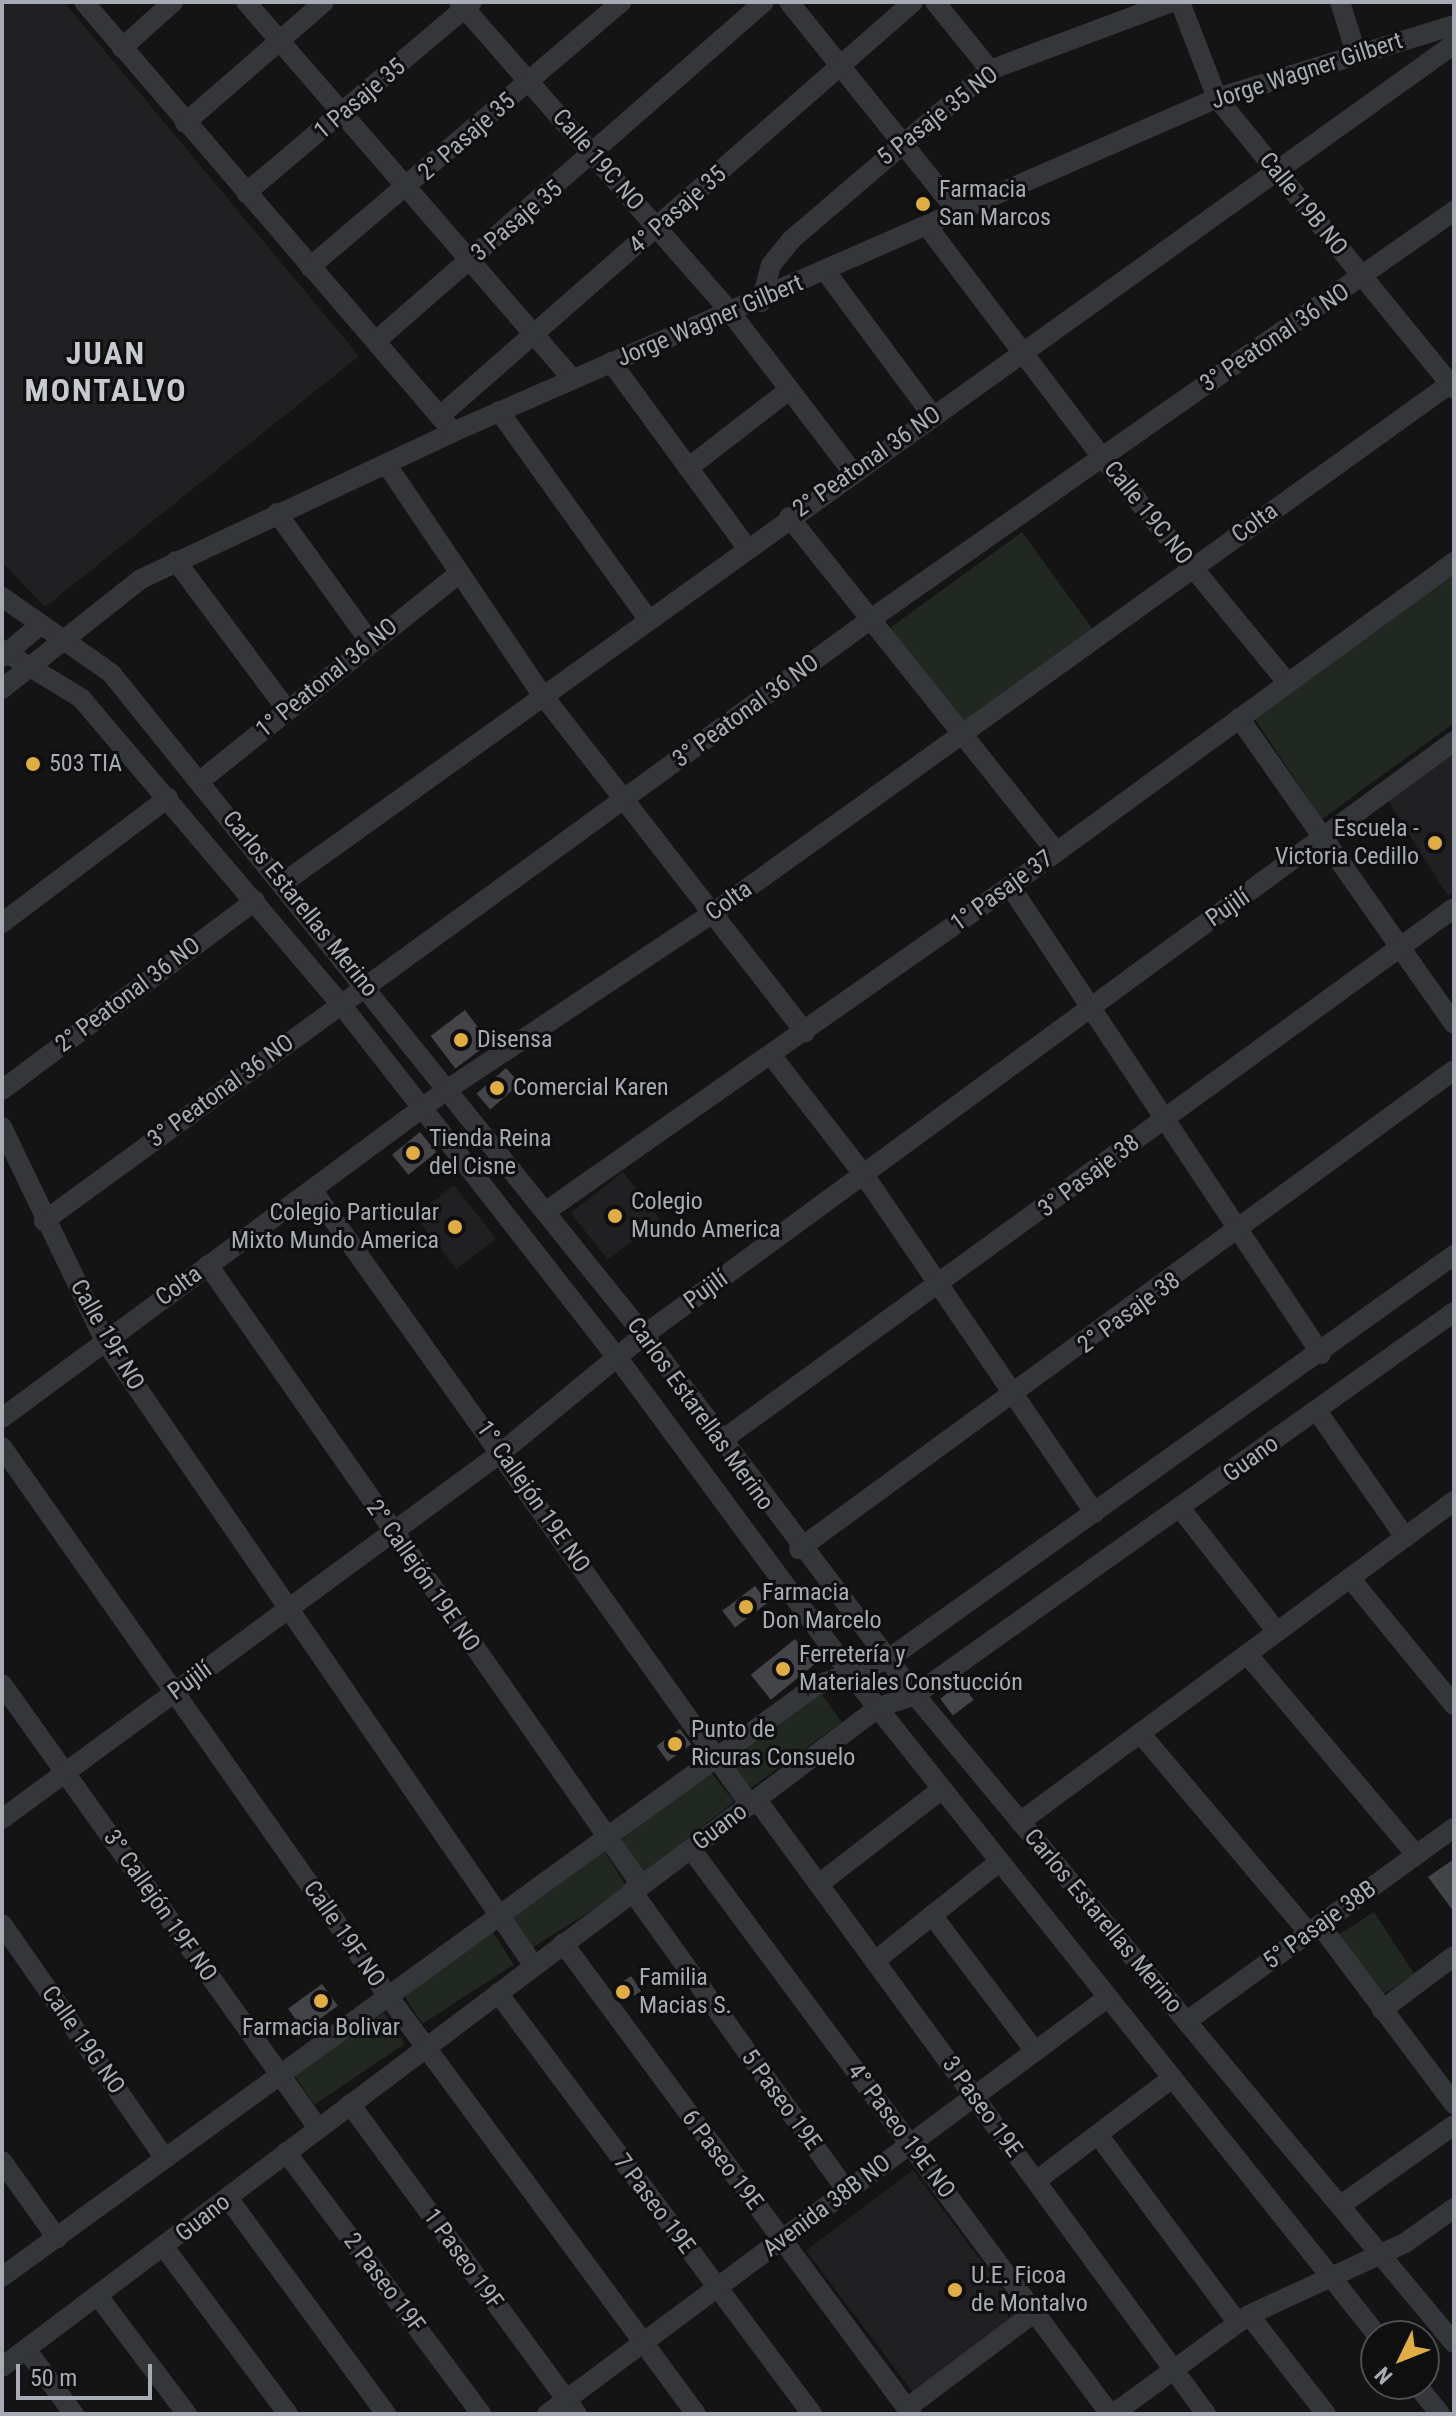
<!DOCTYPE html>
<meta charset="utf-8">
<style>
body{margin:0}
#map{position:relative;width:1456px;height:2416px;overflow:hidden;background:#141415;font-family:"Roboto Condensed",sans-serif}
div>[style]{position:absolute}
.built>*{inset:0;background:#202022;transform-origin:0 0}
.green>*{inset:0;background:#202821;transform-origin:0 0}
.building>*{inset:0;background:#434448;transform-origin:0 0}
.minor>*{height:20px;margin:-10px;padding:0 10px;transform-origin:10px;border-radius:10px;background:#35363a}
.dots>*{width:22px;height:22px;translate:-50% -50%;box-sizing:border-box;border:4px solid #0f0f10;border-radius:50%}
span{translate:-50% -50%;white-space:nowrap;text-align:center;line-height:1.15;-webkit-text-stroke:6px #0f0f10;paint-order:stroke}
.street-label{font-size:24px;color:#a7abb4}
.poi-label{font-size:24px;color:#a7abb4}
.left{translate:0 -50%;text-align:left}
.right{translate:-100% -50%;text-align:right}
.district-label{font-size:32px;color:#c7cad1;font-weight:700;letter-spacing:2px}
.frame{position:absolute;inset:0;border:4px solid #a7abb4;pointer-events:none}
.north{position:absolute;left:1360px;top:2320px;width:80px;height:80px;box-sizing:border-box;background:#0f0f10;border:2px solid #4c4d52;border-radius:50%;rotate:227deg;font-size:22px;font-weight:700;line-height:32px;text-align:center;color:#a7abb4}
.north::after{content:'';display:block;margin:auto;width:28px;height:36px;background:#dfad42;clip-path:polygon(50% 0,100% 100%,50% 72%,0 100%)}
.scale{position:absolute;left:16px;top:2364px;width:136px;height:36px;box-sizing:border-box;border:4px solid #a7abb4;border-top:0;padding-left:10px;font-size:24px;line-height:28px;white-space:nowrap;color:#a7abb4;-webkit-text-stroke:6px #0f0f10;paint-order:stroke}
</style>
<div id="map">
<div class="built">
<div style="clip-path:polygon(2px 2px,64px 2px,359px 356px,45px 607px,2px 562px)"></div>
<div style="clip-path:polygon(1454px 748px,1454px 891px,1448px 896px,1385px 796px)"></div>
<div style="left:623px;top:1172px;width:60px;height:66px;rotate:52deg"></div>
<div style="left:454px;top:1185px;width:68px;height:50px;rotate:52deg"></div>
<div style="left:913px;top:2170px;width:179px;height:134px;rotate:53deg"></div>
</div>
<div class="green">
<div style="left:1022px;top:532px;width:120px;height:163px;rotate:54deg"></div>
<div style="clip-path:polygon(1454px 567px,1454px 723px,1322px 819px,1250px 712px)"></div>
<div style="left:820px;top:1692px;width:37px;height:116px;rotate:54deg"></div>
<div style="left:710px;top:1771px;width:39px;height:116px;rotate:52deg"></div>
<div style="left:603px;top:1849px;width:46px;height:113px;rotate:58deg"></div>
<div style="left:1374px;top:1912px;width:74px;height:41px;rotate:57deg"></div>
<div style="left:492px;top:1931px;width:40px;height:109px;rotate:57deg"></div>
<div style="left:384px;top:2013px;width:37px;height:109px;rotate:56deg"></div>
</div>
<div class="building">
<div style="left:465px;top:1010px;width:41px;height:43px;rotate:53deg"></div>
<div style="left:506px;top:1068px;width:21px;height:39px;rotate:49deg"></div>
<div style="left:420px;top:1132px;width:26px;height:36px;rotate:51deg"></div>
<div style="left:755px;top:1586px;width:21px;height:41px;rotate:53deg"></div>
<div style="left:795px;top:1639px;width:32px;height:57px;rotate:51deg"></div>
<div style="left:961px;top:1683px;width:21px;height:26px;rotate:53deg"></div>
<div style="left:680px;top:1729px;width:19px;height:29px;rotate:54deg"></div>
<div style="clip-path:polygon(1454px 1859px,1454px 1912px,1428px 1877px)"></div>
<div style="left:631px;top:1976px;width:18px;height:22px;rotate:56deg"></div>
<div style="left:322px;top:1984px;width:27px;height:42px;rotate:54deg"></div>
</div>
<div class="minor">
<div style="left:84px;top:2px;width:559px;rotate:49.35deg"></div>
<div style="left:246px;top:2px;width:498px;rotate:49.1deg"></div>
<div style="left:459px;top:2px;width:413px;rotate:48.8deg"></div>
<div style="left:731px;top:313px;width:199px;rotate:52.6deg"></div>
<div style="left:789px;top:2px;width:270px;rotate:51.2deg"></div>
<div style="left:935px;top:2px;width:87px;rotate:51deg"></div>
<div style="left:1180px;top:2px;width:103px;rotate:68.9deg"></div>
<div style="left:1217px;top:98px;width:375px;rotate:50.8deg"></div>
<div style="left:1340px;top:2px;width:53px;rotate:72.6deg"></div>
<div style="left:122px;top:48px;width:69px;rotate:-42deg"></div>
<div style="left:185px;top:123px;width:184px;rotate:-41deg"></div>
<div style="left:246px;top:193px;width:296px;rotate:-40.2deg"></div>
<div style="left:927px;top:226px;width:290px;rotate:52.9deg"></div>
<div style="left:1102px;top:457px;width:291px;rotate:50.6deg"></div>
<div style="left:310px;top:267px;width:409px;rotate:-40.4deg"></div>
<div style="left:826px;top:272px;width:179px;rotate:53.4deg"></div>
<div style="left:761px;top:302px;width:38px;rotate:-75deg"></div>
<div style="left:771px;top:265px;width:32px;rotate:-51deg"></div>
<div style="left:791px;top:240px;width:262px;rotate:-40.5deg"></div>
<div style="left:990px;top:70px;width:194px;rotate:-20.5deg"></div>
<div style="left:376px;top:341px;width:515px;rotate:-41.14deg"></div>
<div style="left:611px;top:362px;width:230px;rotate:53.8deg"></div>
<div style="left:499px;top:411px;width:254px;rotate:54.4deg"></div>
<div style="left:440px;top:416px;width:629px;rotate:-41.19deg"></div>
<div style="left:387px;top:465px;width:275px;rotate:56deg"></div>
<div style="left:541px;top:693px;width:430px;rotate:52.1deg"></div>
<div style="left:688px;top:468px;width:128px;rotate:-37.7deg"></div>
<div style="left:277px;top:513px;width:159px;rotate:54.2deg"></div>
<div style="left:789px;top:517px;width:428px;rotate:51.4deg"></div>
<div style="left:176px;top:561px;width:186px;rotate:53.3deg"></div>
<div style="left:2px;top:597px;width:133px;rotate:34.9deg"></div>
<div style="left:111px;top:673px;width:850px;rotate:51.16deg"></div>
<div style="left:644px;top:1335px;width:451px;rotate:53deg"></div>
<div style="left:915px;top:1695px;width:843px;rotate:50.25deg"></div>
<div style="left:2px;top:650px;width:92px;rotate:31.3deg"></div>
<div style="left:81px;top:698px;width:400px;rotate:49.7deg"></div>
<div style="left:340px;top:1003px;width:454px;rotate:52deg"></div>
<div style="left:620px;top:1361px;width:388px;rotate:53.6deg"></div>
<div style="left:850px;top:1673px;width:848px;rotate:51.47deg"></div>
<div style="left:2px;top:657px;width:50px;rotate:-40.1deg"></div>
<div style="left:2px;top:689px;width:177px;rotate:-38.4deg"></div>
<div style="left:141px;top:579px;width:345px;rotate:-25.2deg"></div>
<div style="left:453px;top:432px;width:834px;rotate:-23.61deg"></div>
<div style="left:1217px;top:98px;width:248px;rotate:-17.1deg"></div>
<div style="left:1239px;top:718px;width:374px;rotate:54.9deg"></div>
<div style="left:200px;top:781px;width:328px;rotate:-38.7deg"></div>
<div style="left:283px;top:883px;width:1441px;rotate:-35.62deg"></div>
<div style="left:1010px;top:886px;width:562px;rotate:56.39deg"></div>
<div style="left:2px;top:923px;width:208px;rotate:-37deg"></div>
<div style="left:771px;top:1055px;width:152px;rotate:52.2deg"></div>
<div style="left:864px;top:1175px;width:409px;rotate:55.7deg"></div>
<div style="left:2px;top:1090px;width:316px;rotate:-36.8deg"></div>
<div style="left:2px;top:1127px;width:237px;rotate:64.3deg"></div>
<div style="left:105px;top:1341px;width:758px;rotate:55.53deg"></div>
<div style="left:313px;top:1191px;width:754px;rotate:54.56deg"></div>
<div style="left:545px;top:1212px;width:568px;rotate:-35.03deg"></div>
<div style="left:1010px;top:886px;width:550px;rotate:-36.12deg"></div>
<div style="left:44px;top:1221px;width:1023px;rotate:-36.05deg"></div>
<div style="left:871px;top:619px;width:712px;rotate:-34.99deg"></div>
<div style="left:208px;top:1265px;width:756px;rotate:55.07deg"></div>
<div style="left:1317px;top:1411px;width:154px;rotate:55.1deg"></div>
<div style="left:2px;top:1418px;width:554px;rotate:-36.42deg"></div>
<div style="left:448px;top:1089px;width:315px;rotate:-33.6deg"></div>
<div style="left:710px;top:915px;width:916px;rotate:-35.67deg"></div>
<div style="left:721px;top:1441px;width:906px;rotate:-36.02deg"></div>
<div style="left:2px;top:1447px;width:668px;rotate:54.88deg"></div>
<div style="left:386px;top:1993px;width:523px;rotate:53.63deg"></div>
<div style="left:1181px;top:1509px;width:156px;rotate:52deg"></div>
<div style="left:799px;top:1549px;width:811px;rotate:-36.18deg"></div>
<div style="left:1350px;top:1578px;width:164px;rotate:50.7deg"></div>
<div style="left:1247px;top:1654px;width:263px;rotate:49.9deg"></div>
<div style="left:2px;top:1684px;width:545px;rotate:54.56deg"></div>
<div style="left:1140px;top:1733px;width:262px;rotate:49.8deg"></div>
<div style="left:757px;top:1800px;width:761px;rotate:53.82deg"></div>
<div style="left:2px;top:1819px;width:620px;rotate:-36.28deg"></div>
<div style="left:502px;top:1452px;width:184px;rotate:-39.5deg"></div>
<div style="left:644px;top:1335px;width:1004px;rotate:-36.25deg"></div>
<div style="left:1020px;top:1822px;width:540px;rotate:-36.49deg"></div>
<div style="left:691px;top:1849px;width:703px;rotate:53.44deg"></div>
<div style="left:819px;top:1884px;width:155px;rotate:-37.7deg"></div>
<div style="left:632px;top:1891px;width:369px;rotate:54.4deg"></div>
<div style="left:932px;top:1915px;width:171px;rotate:52.9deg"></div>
<div style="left:2px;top:1924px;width:284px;rotate:55.2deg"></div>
<div style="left:1320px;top:1925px;width:224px;rotate:53.2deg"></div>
<div style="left:563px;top:1943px;width:586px;rotate:53.54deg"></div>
<div style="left:875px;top:1961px;width:159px;rotate:-38.6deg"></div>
<div style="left:498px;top:1993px;width:525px;rotate:53.28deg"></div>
<div style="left:1382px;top:2010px;width:90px;rotate:-36.9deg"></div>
<div style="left:1187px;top:2021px;width:329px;rotate:-35.9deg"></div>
<div style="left:350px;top:2104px;width:384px;rotate:53.8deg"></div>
<div style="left:1099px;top:2136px;width:233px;rotate:53.4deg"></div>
<div style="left:286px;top:2152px;width:327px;rotate:53.3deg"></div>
<div style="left:2px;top:2161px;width:95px;rotate:54.5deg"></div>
<div style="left:1036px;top:2181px;width:169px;rotate:-37.1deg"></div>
<div style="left:228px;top:2198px;width:268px;rotate:53.8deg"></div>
<div style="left:1341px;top:2205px;width:138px;rotate:-35.3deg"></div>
<div style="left:164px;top:2247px;width:208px;rotate:53.4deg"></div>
<div style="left:2px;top:2277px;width:1005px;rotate:-36.01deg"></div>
<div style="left:815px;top:1686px;width:77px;rotate:-19.9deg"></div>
<div style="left:887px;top:1660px;width:697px;rotate:-35.54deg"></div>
<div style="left:98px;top:2296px;width:148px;rotate:53deg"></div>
<div style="left:1249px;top:2315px;width:125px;rotate:52.1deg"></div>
<div style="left:26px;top:2349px;width:81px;rotate:53.6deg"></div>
<div style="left:2px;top:2367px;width:1098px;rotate:-36.96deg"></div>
<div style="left:879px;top:1707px;width:38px;rotate:-18deg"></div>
<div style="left:915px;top:1695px;width:661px;rotate:-35.4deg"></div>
<div style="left:1416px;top:2384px;width:38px;rotate:51deg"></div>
<div style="left:907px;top:2408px;width:160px;rotate:-36.9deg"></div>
<div style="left:547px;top:2414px;width:698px;rotate:-36.61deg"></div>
<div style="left:1113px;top:2414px;width:168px;rotate:-36.1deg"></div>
<div style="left:1249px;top:2315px;width:172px;rotate:-24.8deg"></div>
<div style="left:1405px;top:2243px;width:60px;rotate:-35.5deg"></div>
</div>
<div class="dots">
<div style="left:923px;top:204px;background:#dfad42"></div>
<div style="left:33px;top:764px;background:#dfad42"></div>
<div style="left:1435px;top:843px;background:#dfad42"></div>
<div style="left:461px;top:1040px;background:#dfad42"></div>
<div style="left:497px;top:1088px;background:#dfad42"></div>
<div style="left:413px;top:1153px;background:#dfad42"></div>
<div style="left:615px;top:1216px;background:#dfad42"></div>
<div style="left:455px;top:1227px;background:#dfad42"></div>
<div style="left:746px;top:1607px;background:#dfad42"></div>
<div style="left:783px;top:1669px;background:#dfad42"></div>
<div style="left:675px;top:1744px;background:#dfad42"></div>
<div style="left:623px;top:1992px;background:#dfad42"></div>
<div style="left:321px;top:2001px;background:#dfad42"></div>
<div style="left:955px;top:2290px;background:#dfad42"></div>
</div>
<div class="street-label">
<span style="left:1307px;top:71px;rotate:-18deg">Jorge Wagner Gilbert</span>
<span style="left:360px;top:99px;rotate:-40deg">1 Pasaje 35</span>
<span style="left:938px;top:116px;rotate:-38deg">5 Pasaje 35 NO</span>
<span style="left:467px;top:137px;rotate:-41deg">2° Pasaje 35</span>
<span style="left:598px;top:160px;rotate:49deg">Calle 19C NO</span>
<span style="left:1303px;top:204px;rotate:51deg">Calle 19B NO</span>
<span style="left:678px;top:210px;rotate:-41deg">4° Pasaje 35</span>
<span style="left:517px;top:221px;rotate:-40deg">3 Pasaje 35</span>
<span style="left:710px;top:321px;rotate:-23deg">Jorge Wagner Gilbert</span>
<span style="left:1275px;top:338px;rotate:-34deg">3° Peatonal 36 NO</span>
<span style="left:867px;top:462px;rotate:-35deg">2° Peatonal 36 NO</span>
<span style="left:1148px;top:513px;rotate:51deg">Calle 19C NO</span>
<span style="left:1255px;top:523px;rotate:-36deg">Colta</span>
<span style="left:327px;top:678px;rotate:-39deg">1° Peatonal 36 NO</span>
<span style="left:746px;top:711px;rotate:-36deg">3° Peatonal 36 NO</span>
<span style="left:1002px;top:891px;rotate:-36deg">1° Pasaje 37</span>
<span style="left:729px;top:901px;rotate:-35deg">Colta</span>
<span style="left:300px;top:904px;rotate:51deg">Carlos Estarellas Merino</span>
<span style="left:1228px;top:908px;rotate:-35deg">Pujilí</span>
<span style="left:128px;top:995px;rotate:-37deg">2° Peatonal 36 NO</span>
<span style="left:221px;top:1091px;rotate:-36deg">3° Peatonal 36 NO</span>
<span style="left:1089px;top:1176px;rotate:-37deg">3° Pasaje 38</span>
<span style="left:179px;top:1286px;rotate:-36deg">Colta</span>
<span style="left:706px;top:1290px;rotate:-36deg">Pujilí</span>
<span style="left:1129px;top:1313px;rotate:-36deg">2° Pasaje 38</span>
<span style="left:107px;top:1335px;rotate:60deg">Calle 19F NO</span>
<span style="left:700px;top:1414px;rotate:54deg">Carlos Estarellas Merino</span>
<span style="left:1251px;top:1459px;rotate:-36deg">Guano</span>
<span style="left:533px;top:1497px;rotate:55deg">1° Callejón 19E NO</span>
<span style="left:423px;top:1576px;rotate:55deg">2° Callejón 19E NO</span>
<span style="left:190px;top:1681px;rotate:-36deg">Pujilí</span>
<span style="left:720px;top:1827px;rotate:-37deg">Guano</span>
<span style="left:160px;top:1906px;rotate:55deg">3° Callejón 19F NO</span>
<span style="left:1103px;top:1921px;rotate:50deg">Carlos Estarellas Merino</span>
<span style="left:1320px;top:1925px;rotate:-36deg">5° Pasaje 38B</span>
<span style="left:344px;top:1934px;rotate:55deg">Calle 19F NO</span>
<span style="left:83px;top:2040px;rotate:55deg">Calle 19G NO</span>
<span style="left:781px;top:2100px;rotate:54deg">5 Paseo 19E</span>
<span style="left:982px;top:2107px;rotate:54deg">3 Paseo 19E</span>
<span style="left:901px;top:2131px;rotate:53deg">4° Paseo 19E NO</span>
<span style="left:722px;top:2160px;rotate:53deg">6 Paseo 19E</span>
<span style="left:654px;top:2204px;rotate:53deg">7 Paseo 19E</span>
<span style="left:827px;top:2206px;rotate:-37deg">Avenida 38B NO</span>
<span style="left:203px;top:2218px;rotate:-38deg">Guano</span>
<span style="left:463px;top:2259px;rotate:54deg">1 Paseo 19F</span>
<span style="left:384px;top:2283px;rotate:53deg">2 Paseo 19F</span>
</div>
<div class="poi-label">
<span class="left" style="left:939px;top:204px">Farmacia<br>San Marcos</span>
<span class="left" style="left:49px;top:764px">503 TIA</span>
<span class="right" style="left:1419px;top:843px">Escuela -<br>Victoria Cedillo</span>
<span class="left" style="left:477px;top:1040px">Disensa</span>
<span class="left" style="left:513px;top:1088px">Comercial Karen</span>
<span class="left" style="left:429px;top:1153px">Tienda Reina<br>del Cisne</span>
<span class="left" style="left:631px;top:1216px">Colegio<br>Mundo America</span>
<span class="right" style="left:439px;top:1227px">Colegio Particular<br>Mixto Mundo America</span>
<span class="left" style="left:762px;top:1607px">Farmacia<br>Don Marcelo</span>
<span class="left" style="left:799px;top:1669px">Ferretería y<br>Materiales Constucción</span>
<span class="left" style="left:691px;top:1744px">Punto de<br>Ricuras Consuelo</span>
<span class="left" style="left:639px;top:1992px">Familia<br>Macias S.</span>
<span style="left:321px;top:2028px">Farmacia Bolivar</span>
<span class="left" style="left:971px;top:2290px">U.E. Ficoa<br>de Montalvo</span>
</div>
<div class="district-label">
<span style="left:106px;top:372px">JUAN<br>MONTALVO</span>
</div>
<div class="frame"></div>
<div class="north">N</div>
<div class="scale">50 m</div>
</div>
